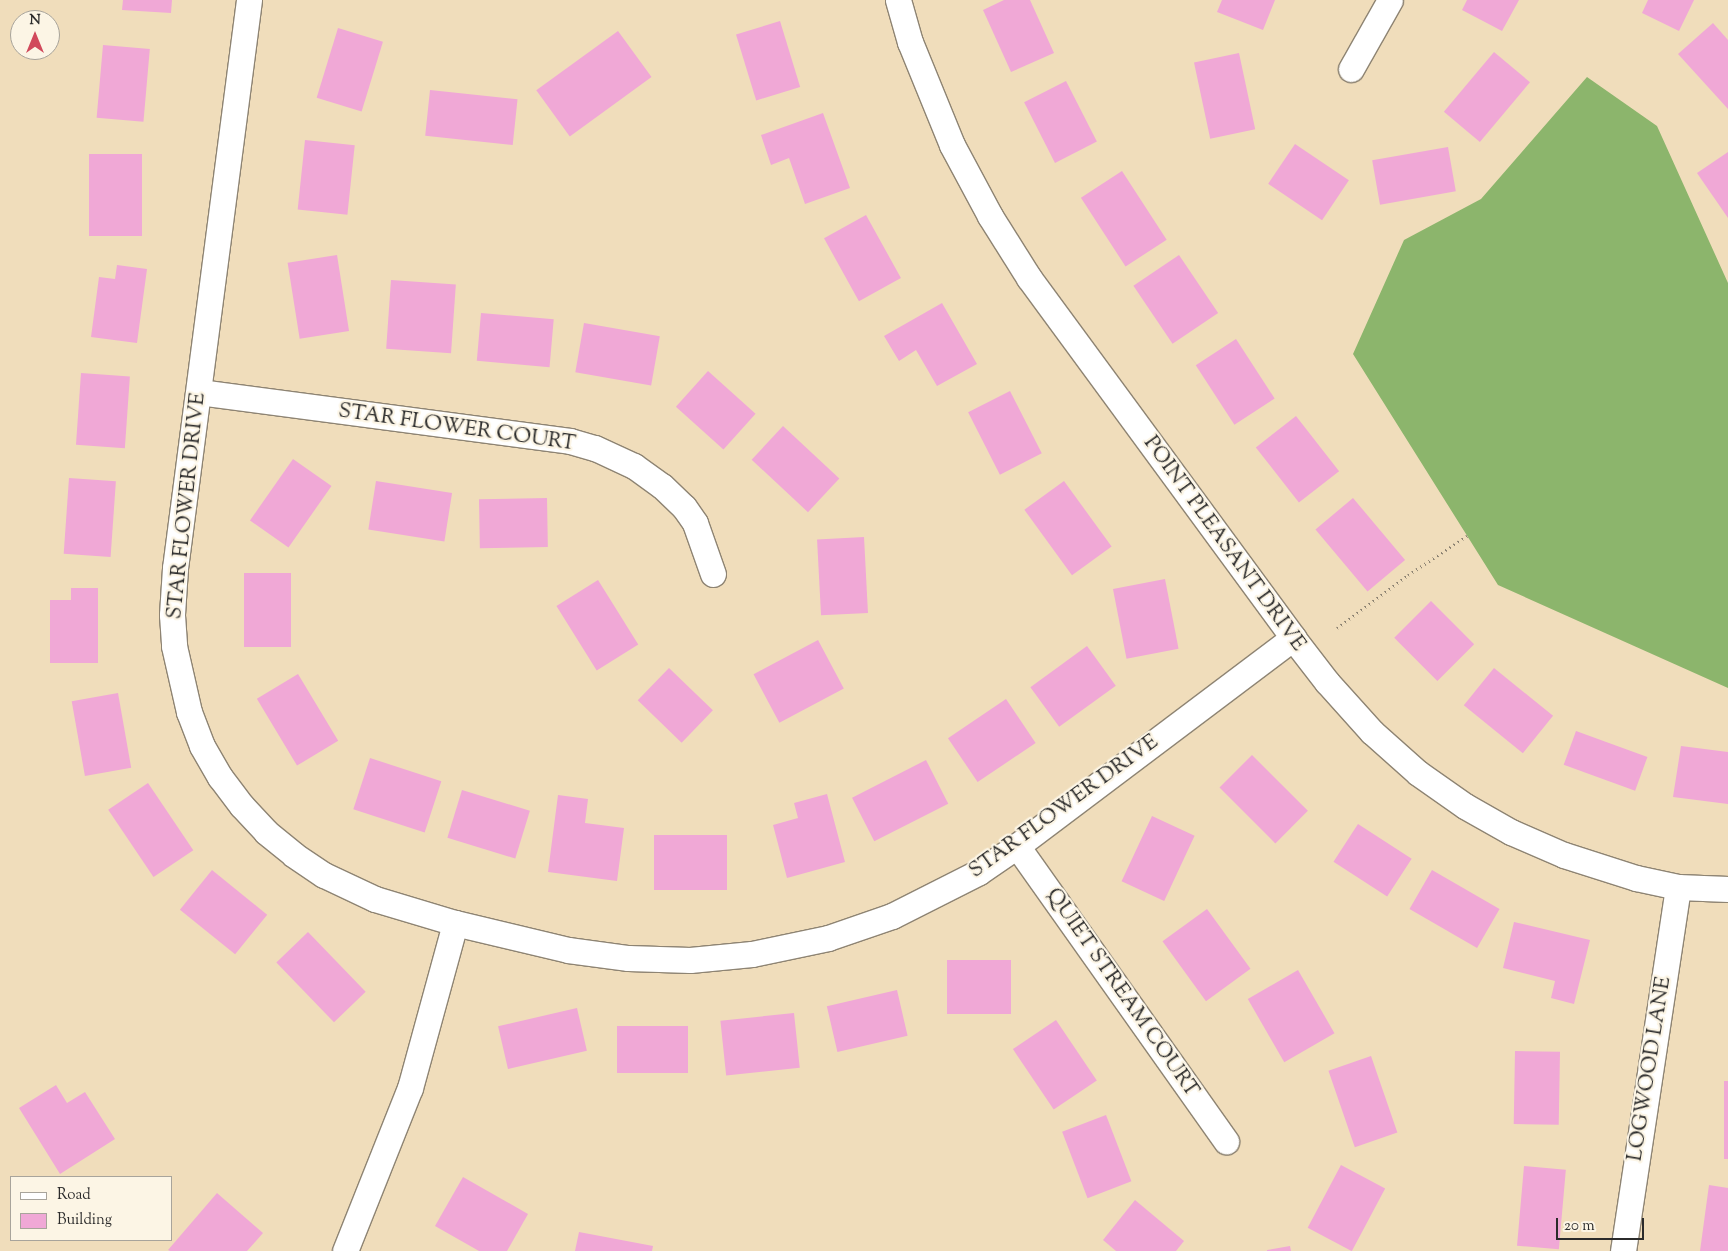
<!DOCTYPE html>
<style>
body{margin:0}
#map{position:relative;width:1728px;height:1251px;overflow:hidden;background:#f0ddbb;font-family:"Sorts Mill Goudy",serif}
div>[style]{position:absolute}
.forest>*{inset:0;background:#8cb56c}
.building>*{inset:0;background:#f0a8d6;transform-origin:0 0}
.path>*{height:3px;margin-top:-1.5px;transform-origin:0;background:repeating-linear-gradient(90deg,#8e8473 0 1px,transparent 0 5px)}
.roads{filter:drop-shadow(1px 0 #8e8473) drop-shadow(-1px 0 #8e8473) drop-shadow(0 1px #8e8473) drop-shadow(0 -1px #8e8473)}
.minor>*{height:25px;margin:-12.5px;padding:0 12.5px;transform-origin:12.5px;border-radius:12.5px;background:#fff}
span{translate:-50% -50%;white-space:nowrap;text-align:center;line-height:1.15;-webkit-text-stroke:4.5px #fcf5e5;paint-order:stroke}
.street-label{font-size:21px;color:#2b2b2b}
.legend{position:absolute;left:10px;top:1176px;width:162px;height:65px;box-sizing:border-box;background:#fcf5e5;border:1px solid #a8a49b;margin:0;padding:6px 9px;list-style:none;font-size:15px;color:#2b2b2b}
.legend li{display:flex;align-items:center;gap:10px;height:25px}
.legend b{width:25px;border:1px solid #a8a49b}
.north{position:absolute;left:10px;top:10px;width:50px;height:50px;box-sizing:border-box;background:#fcf5e5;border:1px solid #a8a49b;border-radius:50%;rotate:0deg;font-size:14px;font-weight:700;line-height:20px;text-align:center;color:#2b2b2b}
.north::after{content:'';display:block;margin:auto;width:18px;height:22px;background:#d1495b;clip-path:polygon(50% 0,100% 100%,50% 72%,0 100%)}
.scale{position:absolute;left:1556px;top:1218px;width:88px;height:22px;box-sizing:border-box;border:2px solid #2b2b2b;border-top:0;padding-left:6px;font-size:15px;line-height:18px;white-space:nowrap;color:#2b2b2b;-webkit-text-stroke:4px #fcf5e5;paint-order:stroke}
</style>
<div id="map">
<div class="forest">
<div style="clip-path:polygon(1587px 77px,1657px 126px,1728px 283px,1728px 688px,1498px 585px,1353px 354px,1404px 240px,1481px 199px)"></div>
</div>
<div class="building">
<div style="clip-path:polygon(123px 0,172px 0,171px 13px,122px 10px)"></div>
<div style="clip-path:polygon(1004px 0,1030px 0,1054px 53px,1011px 72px,983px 10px)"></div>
<div style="clip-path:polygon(1222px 0,1275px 0,1263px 30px,1217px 12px)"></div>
<div style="clip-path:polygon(1467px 0,1519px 0,1502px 31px,1462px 10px)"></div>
<div style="clip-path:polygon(1648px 0,1694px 0,1679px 31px,1642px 13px)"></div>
<div style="left:780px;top:21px;width:69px;height:46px;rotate:73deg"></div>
<div style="clip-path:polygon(1713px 23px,1728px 40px,1728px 109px,1678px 54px)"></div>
<div style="left:338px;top:28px;width:47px;height:73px;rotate:17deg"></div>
<div style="left:618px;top:31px;width:57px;height:101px;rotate:54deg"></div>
<div style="left:103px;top:45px;width:47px;height:73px;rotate:5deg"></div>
<div style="left:1494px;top:52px;width:47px;height:78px;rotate:40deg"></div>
<div style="left:1239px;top:53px;width:78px;height:46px;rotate:78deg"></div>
<div style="left:1066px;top:81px;width:68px;height:47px;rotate:63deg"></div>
<div style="left:430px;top:90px;width:88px;height:46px;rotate:6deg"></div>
<div style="clip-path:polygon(823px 113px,850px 188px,805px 204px,789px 158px,771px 165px,761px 135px)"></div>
<div style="left:305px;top:140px;width:50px;height:70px;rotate:6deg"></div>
<div style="left:1295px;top:144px;width:65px;height:48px;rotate:34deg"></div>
<div style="left:1448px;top:147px;width:45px;height:77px;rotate:80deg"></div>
<div style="clip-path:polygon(1728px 152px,1728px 218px,1697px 173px)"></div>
<div style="left:89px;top:154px;width:53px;height:82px"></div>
<div style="left:1122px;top:171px;width:82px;height:49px;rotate:57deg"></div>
<div style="left:866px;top:215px;width:72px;height:48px;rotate:61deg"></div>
<div style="left:337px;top:255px;width:77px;height:50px;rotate:81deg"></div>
<div style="left:1179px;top:255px;width:70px;height:55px;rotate:56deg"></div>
<div style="clip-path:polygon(117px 265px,147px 269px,137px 343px,91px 337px,99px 277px,115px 279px)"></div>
<div style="left:391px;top:280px;width:65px;height:69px;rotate:4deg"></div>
<div style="clip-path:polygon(942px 303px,977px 364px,937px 386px,916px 350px,899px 361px,884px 336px)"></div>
<div style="left:481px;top:313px;width:73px;height:48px;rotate:5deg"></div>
<div style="left:584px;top:323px;width:77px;height:50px;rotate:10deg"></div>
<div style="left:1236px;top:339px;width:71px;height:48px;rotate:57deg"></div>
<div style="left:708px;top:371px;width:64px;height:48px;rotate:42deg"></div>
<div style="left:81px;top:373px;width:49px;height:72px;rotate:4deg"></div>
<div style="left:1010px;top:391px;width:70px;height:47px;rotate:63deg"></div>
<div style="left:1296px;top:416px;width:70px;height:51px;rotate:52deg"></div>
<div style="left:783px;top:426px;width:77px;height:46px;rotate:43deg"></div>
<div style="left:293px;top:459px;width:47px;height:75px;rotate:35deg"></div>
<div style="left:69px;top:478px;width:47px;height:76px;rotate:4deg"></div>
<div style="left:376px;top:481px;width:77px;height:49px;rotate:9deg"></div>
<div style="left:1064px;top:481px;width:81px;height:49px;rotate:54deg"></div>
<div style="left:547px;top:498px;width:49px;height:68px;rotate:89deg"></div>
<div style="left:1353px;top:498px;width:81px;height:49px;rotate:50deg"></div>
<div style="left:864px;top:537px;width:76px;height:47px;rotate:87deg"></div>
<div style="left:244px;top:573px;width:47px;height:74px"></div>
<div style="left:1165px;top:579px;width:71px;height:53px;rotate:79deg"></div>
<div style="left:598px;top:580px;width:76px;height:49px;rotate:58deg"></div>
<div style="clip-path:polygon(71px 588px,98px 588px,98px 663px,50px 663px,50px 600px,71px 600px)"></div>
<div style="left:1431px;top:601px;width:61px;height:52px;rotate:45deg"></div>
<div style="left:818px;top:640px;width:55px;height:73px;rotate:62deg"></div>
<div style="left:1087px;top:646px;width:49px;height:70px;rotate:54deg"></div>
<div style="left:669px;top:668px;width:61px;height:45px;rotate:44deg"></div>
<div style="left:1494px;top:668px;width:76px;height:48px;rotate:39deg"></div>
<div style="left:298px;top:674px;width:78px;height:48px;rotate:59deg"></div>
<div style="left:118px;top:693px;width:76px;height:47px;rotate:80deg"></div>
<div style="left:1006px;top:699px;width:53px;height:70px;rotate:56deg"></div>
<div style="left:1576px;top:731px;width:76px;height:36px;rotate:20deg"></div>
<div style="clip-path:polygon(1681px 746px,1728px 752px,1728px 804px,1673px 797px)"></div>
<div style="left:1252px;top:755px;width:79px;height:46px;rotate:45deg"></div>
<div style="left:370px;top:758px;width:75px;height:54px;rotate:18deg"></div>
<div style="left:926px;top:760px;width:49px;height:83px;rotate:63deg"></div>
<div style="left:148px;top:783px;width:81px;height:48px;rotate:56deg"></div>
<div style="left:462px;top:790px;width:71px;height:50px;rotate:17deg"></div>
<div style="clip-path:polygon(827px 794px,845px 862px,787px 878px,773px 825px,798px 818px,794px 803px)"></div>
<div style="clip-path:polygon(558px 795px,588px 799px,585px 823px,624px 828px,617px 881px,548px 872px)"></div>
<div style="left:1152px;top:816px;width:47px;height:72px;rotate:25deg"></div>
<div style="left:1358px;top:824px;width:64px;height:45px;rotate:33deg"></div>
<div style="left:654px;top:835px;width:73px;height:55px"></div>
<div style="left:212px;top:870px;width:71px;height:51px;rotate:39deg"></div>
<div style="left:1432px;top:870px;width:78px;height:45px;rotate:30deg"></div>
<div style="left:1207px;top:909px;width:74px;height:55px;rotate:54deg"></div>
<div style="clip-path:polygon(1514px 922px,1590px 940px,1574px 1004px,1551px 998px,1555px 981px,1503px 968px)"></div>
<div style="left:308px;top:932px;width:83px;height:44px;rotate:46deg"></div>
<div style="left:947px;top:960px;width:64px;height:54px"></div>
<div style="left:1298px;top:970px;width:73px;height:58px;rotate:60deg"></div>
<div style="left:897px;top:990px;width:47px;height:72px;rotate:77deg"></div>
<div style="left:577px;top:1008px;width:44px;height:81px;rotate:77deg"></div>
<div style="left:794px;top:1013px;width:55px;height:74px;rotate:84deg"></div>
<div style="left:1056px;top:1020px;width:73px;height:52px;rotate:56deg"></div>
<div style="left:617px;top:1026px;width:71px;height:47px"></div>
<div style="left:1515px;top:1051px;width:45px;height:73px;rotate:1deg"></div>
<div style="left:1371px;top:1056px;width:81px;height:45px;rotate:71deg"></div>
<div style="left:1724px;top:1081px;width:4px;height:78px"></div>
<div style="clip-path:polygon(56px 1085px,67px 1103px,85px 1092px,115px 1139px,60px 1174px,19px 1108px)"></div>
<div style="left:1106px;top:1115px;width:71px;height:47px;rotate:69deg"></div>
<div style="left:1341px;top:1165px;width:50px;height:71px;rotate:28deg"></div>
<div style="left:1524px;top:1166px;width:42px;height:80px;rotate:5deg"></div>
<div style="clip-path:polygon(463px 1177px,528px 1214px,507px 1251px,479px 1251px,435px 1226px)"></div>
<div style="clip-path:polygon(1709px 1185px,1728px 1188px,1728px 1251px,1700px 1251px)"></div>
<div style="clip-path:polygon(217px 1193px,263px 1233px,247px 1251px,170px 1251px,168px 1250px)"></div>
<div style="clip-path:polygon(1135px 1200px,1184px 1241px,1176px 1251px,1116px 1251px,1103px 1240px)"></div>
<div style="clip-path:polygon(579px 1232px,653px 1246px,652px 1251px,575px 1251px)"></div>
<div style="clip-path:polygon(1290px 1246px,1291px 1251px,1267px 1251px,1267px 1250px)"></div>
</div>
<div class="path">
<div style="left:1337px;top:628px;width:89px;rotate:-36.7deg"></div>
<div style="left:1408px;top:575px;width:71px;rotate:-33.5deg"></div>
</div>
<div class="roads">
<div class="minor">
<div style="left:249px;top:0;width:573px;rotate:97.42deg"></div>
<div style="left:175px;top:568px;width:47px;rotate:93.7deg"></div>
<div style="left:172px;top:615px;width:31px;rotate:86deg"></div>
<div style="left:174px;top:646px;width:68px;rotate:77.2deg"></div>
<div style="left:189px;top:712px;width:36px;rotate:69deg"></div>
<div style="left:202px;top:746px;width:36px;rotate:60deg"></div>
<div style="left:220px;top:777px;width:36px;rotate:53deg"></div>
<div style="left:242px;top:806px;width:35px;rotate:47deg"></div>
<div style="left:266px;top:832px;width:36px;rotate:39deg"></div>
<div style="left:294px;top:855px;width:36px;rotate:34deg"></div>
<div style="left:324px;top:875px;width:56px;rotate:25.2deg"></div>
<div style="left:375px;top:899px;width:84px;rotate:16.7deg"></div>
<div style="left:455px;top:923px;width:116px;rotate:13.4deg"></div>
<div style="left:568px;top:950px;width:61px;rotate:7.6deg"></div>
<div style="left:628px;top:958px;width:62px;rotate:1.8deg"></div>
<div style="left:690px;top:960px;width:62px;rotate:-5.5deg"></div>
<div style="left:752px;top:954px;width:78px;rotate:-11.9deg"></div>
<div style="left:828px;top:938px;width:68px;rotate:-19deg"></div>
<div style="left:892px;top:916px;width:97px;rotate:-26.8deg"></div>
<div style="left:979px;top:872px;width:46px;rotate:-34.4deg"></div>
<div style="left:1017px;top:846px;width:346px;rotate:-37deg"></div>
<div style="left:898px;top:0;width:44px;rotate:74.1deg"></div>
<div style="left:910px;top:42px;width:111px;rotate:67.8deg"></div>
<div style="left:952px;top:145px;width:81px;rotate:61.8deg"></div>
<div style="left:990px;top:216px;width:73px;rotate:57.8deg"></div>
<div style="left:1029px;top:278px;width:446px;rotate:53.7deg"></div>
<div style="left:1293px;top:638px;width:56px;rotate:52.3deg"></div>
<div style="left:1327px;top:682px;width:67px;rotate:48deg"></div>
<div style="left:1372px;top:732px;width:62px;rotate:41.7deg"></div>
<div style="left:1418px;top:773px;width:57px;rotate:35.1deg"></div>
<div style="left:1465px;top:806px;width:53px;rotate:29.5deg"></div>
<div style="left:1511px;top:832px;width:58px;rotate:23.5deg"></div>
<div style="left:1564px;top:855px;width:76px;rotate:17.7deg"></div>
<div style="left:1636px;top:878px;width:43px;rotate:12.1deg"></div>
<div style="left:1678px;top:887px;width:50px;rotate:2.3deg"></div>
<div style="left:1351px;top:69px;width:79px;rotate:-60.5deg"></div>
<div style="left:199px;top:392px;width:374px;rotate:7.5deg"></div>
<div style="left:570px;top:441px;width:26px;rotate:16deg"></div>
<div style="left:595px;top:448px;width:43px;rotate:24.8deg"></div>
<div style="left:634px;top:466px;width:34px;rotate:36deg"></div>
<div style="left:662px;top:486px;width:30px;rotate:44deg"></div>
<div style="left:684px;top:507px;width:19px;rotate:55deg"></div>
<div style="left:695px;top:523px;width:54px;rotate:70.6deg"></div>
<div style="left:1017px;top:846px;width:362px;rotate:54.7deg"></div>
<div style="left:345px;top:1251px;width:175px;rotate:-68.3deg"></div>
<div style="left:410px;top:1088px;width:171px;rotate:-74.7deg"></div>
<div style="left:1623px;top:1251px;width:368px;rotate:-81.4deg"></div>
</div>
</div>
<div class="street-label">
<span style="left:457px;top:428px;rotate:8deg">STAR FLOWER COURT</span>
<span style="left:187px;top:506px;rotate:-84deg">STAR FLOWER DRIVE</span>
<span style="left:1224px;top:544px;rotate:54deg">POINT PLEASANT DRIVE</span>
<span style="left:1064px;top:807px;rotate:-36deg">STAR FLOWER DRIVE</span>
<span style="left:1122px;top:993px;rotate:55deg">QUIET STREAM COURT</span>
<span style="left:1650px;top:1069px;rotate:-81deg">LOGWOOD LANE</span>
</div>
<ul class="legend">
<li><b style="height:6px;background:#fff"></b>Road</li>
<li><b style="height:14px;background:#f0a8d6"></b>Building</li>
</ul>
<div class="north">N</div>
<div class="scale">20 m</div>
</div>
